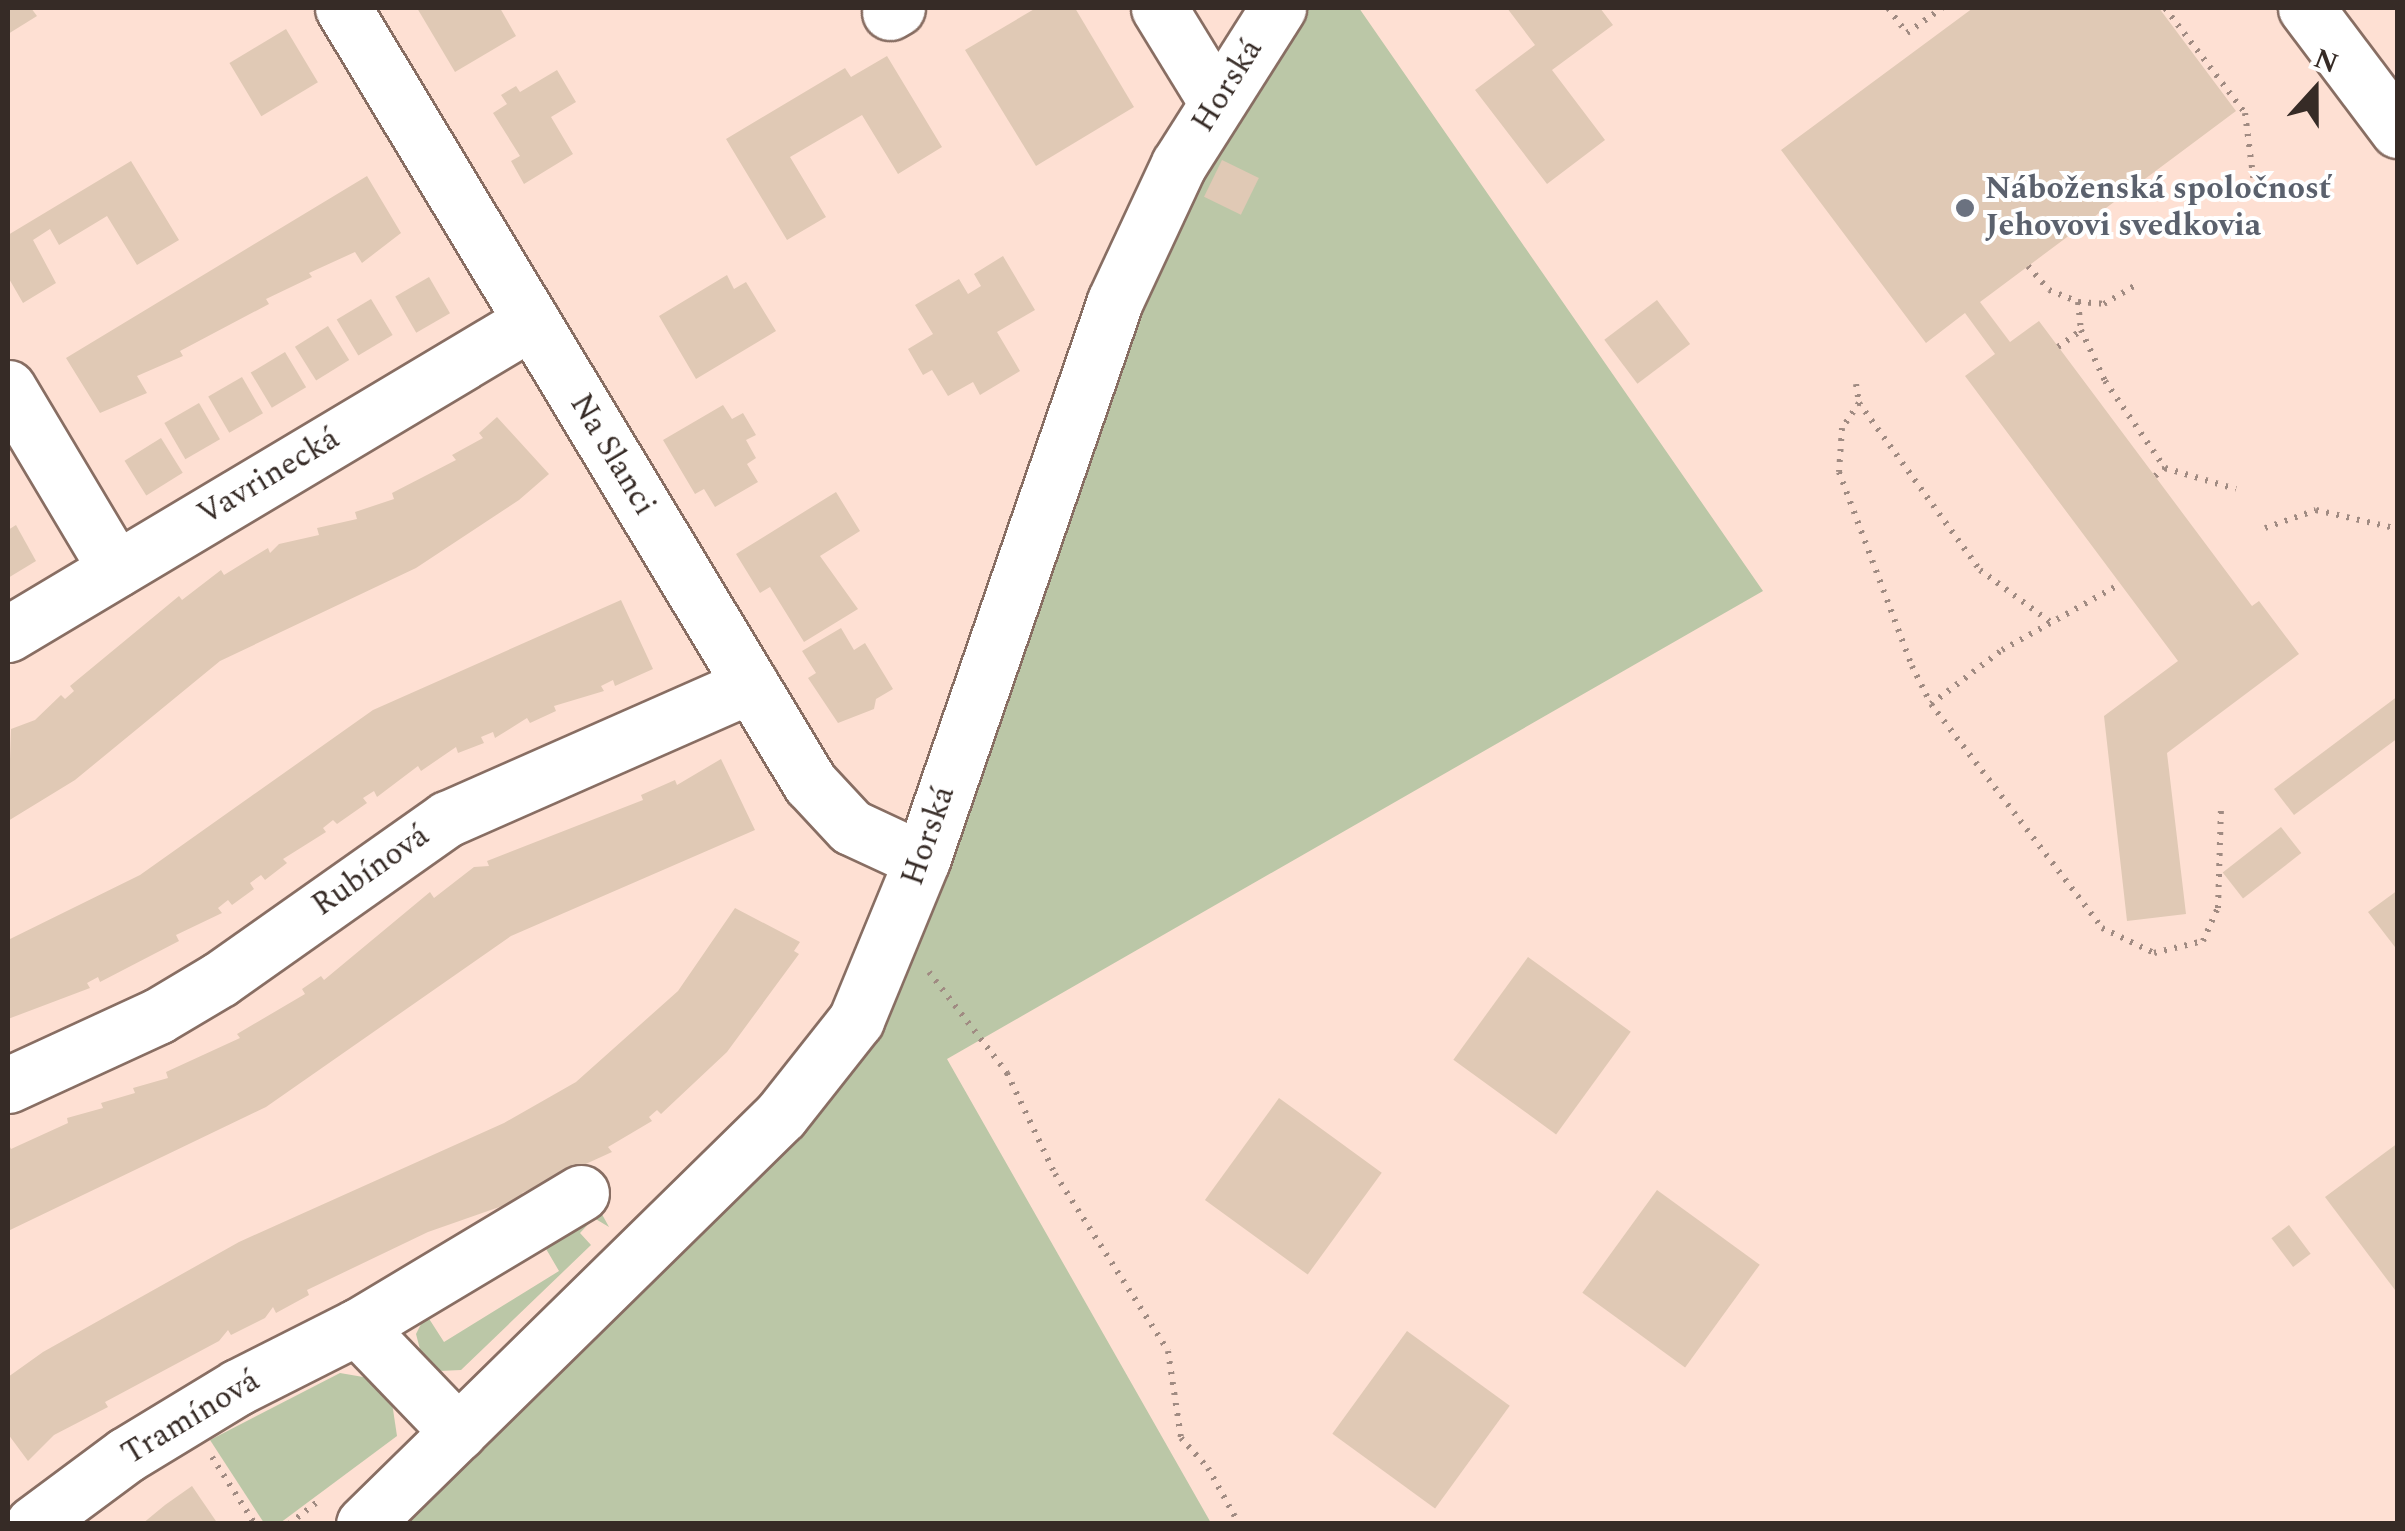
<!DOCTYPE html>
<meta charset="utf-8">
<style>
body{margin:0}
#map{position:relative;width:2405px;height:1531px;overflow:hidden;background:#fee0d3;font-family:Spectral,serif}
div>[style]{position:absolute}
.green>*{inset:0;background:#bbc7a7}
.building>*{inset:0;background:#e0c9b5;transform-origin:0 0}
.path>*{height:6px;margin-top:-3px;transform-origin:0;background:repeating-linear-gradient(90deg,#a08b82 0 2.5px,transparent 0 10.5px)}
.roads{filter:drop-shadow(2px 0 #886e63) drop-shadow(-2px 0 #886e63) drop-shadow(0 2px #886e63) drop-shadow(0 -2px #886e63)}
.minor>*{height:55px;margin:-27.5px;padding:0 27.5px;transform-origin:27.5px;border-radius:27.5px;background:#fff}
.dots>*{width:28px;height:28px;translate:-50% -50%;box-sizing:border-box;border:5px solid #fff;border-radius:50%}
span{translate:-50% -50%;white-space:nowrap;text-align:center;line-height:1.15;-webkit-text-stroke:8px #fff;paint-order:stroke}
.street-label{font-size:32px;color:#362b26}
.worship-label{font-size:32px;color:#5b616d;font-weight:700}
.left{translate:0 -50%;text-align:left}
.frame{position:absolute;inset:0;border:10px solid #362b26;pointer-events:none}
.north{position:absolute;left:2265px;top:40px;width:100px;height:100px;-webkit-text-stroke:8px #fff;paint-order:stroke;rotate:21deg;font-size:28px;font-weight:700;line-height:40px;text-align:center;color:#362b26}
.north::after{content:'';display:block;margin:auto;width:35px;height:45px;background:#362b26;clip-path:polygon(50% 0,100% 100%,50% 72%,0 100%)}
</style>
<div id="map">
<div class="green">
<div style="clip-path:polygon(1309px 8px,1359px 8px,1763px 591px,947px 1059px,1211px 1523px,391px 1524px,793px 1126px,1163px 242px,1273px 56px)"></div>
<div style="clip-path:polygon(598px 1207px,609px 1227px,594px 1218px,580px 1233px,591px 1245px,461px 1370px,439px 1371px,422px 1357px,416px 1334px,426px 1314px,444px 1342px,559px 1271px,542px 1242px)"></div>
<div style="clip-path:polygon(340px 1373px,369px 1378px,391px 1396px,397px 1436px,280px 1523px,264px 1523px,210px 1440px)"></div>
</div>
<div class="building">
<div style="clip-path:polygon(8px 8px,31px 8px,37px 16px,8px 34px)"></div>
<div style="clip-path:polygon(417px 8px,500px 8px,516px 36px,455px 72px)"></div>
<div style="clip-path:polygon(1036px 8px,1075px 8px,1134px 107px,1036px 166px,965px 50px)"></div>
<div style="clip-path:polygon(1507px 8px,1600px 8px,1613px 25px,1552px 70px,1605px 140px,1547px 184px,1475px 90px,1535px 45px)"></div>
<div style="clip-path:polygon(1973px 8px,2159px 8px,2236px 111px,1980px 302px,2010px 342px,2039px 321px,2252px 606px,2259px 601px,2299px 654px,2167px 753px,2186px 914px,2127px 921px,2104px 716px,2178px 661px,1965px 376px,1995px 354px,1965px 313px,1926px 343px,1781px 150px)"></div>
<div style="left:286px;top:29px;width:62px;height:66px;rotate:59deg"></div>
<div style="clip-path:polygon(887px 56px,942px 147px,898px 174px,862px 115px,790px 157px,826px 217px,787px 240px,726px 139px,845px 68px,851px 77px)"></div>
<div style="clip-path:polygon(557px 70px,576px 102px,551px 117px,573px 154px,524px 184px,511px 161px,520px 156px,493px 113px,507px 104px,501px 95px,516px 86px,520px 92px)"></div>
<div style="left:1222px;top:160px;width:41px;height:41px;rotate:26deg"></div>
<div style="clip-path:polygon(131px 161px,179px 240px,137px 265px,107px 216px,59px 245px,50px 229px,33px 240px,56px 283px,23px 303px,8px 277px,8px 235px)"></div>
<div style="clip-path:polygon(367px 176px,401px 233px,362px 263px,355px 252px,309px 273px,312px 277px,266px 299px,269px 304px,180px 351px,183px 356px,137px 376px,147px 393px,100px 413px,66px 358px)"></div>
<div style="clip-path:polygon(1003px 256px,1035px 310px,997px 332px,1020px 371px,980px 395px,973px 382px,948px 396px,932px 370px,923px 375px,908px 349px,933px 334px,915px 305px,959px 279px,968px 294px,981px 286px,974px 274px)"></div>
<div style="clip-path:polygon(727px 275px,734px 289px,746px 282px,776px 331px,696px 379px,659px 316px)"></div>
<div style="left:429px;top:277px;width:42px;height:39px;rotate:60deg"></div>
<div style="left:371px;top:299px;width:42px;height:40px;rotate:59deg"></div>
<div style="left:1657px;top:300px;width:55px;height:66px;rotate:53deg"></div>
<div style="left:328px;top:326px;width:40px;height:39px;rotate:58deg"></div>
<div style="left:285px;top:352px;width:41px;height:40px;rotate:59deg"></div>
<div style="left:242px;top:377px;width:42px;height:39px;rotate:60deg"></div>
<div style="left:199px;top:403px;width:42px;height:40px;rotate:60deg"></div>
<div style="clip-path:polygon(723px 405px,732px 419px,743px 413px,756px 435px,746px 440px,756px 458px,747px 464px,758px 482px,715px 507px,704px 489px,695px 494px,663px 440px)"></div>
<div style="clip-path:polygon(497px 417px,549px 474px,519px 500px,416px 568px,220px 661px,75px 780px,8px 821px,11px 729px,35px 720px,61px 695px,65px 699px,74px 691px,70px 686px,179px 596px,182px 600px,221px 570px,224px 575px,268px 548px,270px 553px,279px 544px,319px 535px,317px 528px,357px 519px,355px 512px,394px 499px,392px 493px,456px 460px,452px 455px,483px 438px,479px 433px)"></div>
<div style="left:161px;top:438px;width:41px;height:43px;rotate:58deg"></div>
<div style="clip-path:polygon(836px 492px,860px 531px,820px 556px,858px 609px,804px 642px,770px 587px,760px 593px,736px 554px)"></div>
<div style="clip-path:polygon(16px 525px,36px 561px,8px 578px,8px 530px)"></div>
<div style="clip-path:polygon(621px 600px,653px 669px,615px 686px,613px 680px,601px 686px,604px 691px,554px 706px,556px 711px,530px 723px,527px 718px,495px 738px,493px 732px,481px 737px,484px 743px,458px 753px,456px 747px,421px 771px,418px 766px,377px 797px,374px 791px,363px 798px,367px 803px,337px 824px,333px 820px,323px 828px,326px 832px,283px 859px,287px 863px,265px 880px,261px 875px,250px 883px,254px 889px,232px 905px,228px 900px,218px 908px,222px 913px,176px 935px,179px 941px,100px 982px,98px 977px,87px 983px,90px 988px,8px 1019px,8px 940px,140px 875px,373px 710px)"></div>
<div style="clip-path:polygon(841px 628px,854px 650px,865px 643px,893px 689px,876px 699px,874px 709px,838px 723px,808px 678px,816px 673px,802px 651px)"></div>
<div style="clip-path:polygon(2398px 696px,2398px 738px,2294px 815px,2274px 789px)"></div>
<div style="clip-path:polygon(721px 759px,755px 830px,511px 936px,266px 1107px,8px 1231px,8px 1143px,11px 1149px,68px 1123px,67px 1118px,103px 1108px,101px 1103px,135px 1093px,133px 1088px,168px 1078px,166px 1072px,240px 1038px,237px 1034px,305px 994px,302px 989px,321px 976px,324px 980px,430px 892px,434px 898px,474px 867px,489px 866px,487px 861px,643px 800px,641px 795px,675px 780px,677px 785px)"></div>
<div style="left:2281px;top:827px;width:33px;height:74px;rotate:52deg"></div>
<div style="clip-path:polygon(2398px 890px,2398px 951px,2368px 912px)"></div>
<div style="clip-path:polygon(735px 908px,800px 942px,794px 951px,799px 954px,727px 1052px,661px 1114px,657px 1110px,649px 1117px,652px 1121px,608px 1147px,612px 1152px,522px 1193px,525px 1198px,428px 1232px,307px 1290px,309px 1295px,276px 1313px,273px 1307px,265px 1318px,231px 1335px,228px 1330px,219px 1341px,105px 1402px,108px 1407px,54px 1435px,28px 1461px,8px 1434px,8px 1377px,43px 1352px,239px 1242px,504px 1123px,576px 1082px,678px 991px)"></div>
<div style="left:1528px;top:957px;width:127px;height:127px;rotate:36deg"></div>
<div style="left:1279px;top:1098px;width:127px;height:126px;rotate:36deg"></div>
<div style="clip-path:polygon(2398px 1143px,2398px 1294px,2325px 1197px)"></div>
<div style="left:1657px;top:1190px;width:127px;height:127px;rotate:36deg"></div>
<div style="left:2289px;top:1225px;width:36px;height:22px;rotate:53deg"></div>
<div style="left:1407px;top:1331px;width:127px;height:127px;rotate:36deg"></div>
<div style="clip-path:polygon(192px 1486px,218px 1524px,142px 1524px,165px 1505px)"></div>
</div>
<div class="path">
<div style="left:1888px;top:8px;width:31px;rotate:53deg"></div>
<div style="left:1907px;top:33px;width:43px;rotate:-35.5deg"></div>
<div style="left:2165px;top:8px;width:132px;rotate:52.7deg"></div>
<div style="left:2245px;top:113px;width:87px;rotate:82.7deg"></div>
<div style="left:2028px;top:266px;width:32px;rotate:49deg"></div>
<div style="left:2049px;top:290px;width:31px;rotate:22deg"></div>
<div style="left:2078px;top:302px;width:26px;rotate:4deg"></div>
<div style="left:2104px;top:304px;width:35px;rotate:-31deg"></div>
<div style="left:2078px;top:302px;width:28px;rotate:84deg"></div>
<div style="left:2081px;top:330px;width:56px;rotate:64.8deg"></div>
<div style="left:2105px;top:381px;width:106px;rotate:55.4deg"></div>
<div style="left:2165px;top:468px;width:74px;rotate:16.5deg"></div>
<div style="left:2058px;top:347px;width:29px;rotate:-36deg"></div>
<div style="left:1856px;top:384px;width:19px;rotate:81deg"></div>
<div style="left:1859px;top:403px;width:206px;rotate:54.1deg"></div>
<div style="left:1980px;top:570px;width:91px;rotate:36.5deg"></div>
<div style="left:1859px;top:403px;width:30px;rotate:124deg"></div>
<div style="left:1842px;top:428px;width:44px;rotate:93.9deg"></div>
<div style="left:1839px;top:472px;width:207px;rotate:69.4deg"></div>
<div style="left:1912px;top:666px;width:42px;rotate:63.4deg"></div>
<div style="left:1931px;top:704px;width:282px;rotate:52.6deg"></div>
<div style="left:2102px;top:928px;width:58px;rotate:25.7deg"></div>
<div style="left:2154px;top:953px;width:50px;rotate:-13.8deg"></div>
<div style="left:2203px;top:941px;width:36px;rotate:-66deg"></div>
<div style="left:2218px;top:908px;width:103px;rotate:-88.3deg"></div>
<div style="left:2155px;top:476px;width:13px;rotate:-39deg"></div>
<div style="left:2265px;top:528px;width:54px;rotate:-19.4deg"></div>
<div style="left:2316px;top:510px;width:84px;rotate:13deg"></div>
<div style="left:1931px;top:704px;width:89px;rotate:-37.3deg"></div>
<div style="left:2002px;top:650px;width:135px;rotate:-29.2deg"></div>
<div style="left:929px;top:972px;width:128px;rotate:52.3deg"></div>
<div style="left:1007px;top:1073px;width:112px;rotate:64.6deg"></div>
<div style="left:1055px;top:1174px;width:210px;rotate:57.4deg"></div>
<div style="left:1168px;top:1351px;width:88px;rotate:81.5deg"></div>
<div style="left:1181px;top:1438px;width:40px;rotate:48deg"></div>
<div style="left:1208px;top:1468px;width:64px;rotate:61deg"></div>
<div style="left:212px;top:1457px;width:80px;rotate:57.3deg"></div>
<div style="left:289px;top:1524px;width:39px;rotate:-38deg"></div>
</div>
<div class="roads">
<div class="minor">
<div style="left:343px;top:8px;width:905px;rotate:58.93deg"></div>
<div style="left:810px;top:783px;width:60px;rotate:47deg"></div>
<div style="left:851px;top:827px;width:78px;rotate:24.9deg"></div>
<div style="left:1159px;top:8px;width:109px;rotate:58.5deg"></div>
<div style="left:2306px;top:8px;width:153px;rotate:53deg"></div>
<div style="left:890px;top:12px;width:8px;rotate:-30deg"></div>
<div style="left:8px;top:388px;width:211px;rotate:59.2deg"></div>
<div style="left:8px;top:634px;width:610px;rotate:-30.85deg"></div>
<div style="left:8px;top:1085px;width:165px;rotate:-24.7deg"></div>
<div style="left:158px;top:1016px;width:72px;rotate:-30.8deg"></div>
<div style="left:220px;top:979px;width:278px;rotate:-35.2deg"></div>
<div style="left:447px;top:819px;width:332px;rotate:-23.8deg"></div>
<div style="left:357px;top:1327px;width:146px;rotate:46.1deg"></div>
<div style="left:33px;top:1524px;width:116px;rotate:-36.6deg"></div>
<div style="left:126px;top:1455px;width:131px;rotate:-31.3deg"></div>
<div style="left:238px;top:1387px;width:133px;rotate:-26.8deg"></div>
<div style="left:357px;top:1327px;width:261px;rotate:-30.9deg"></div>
<div style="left:364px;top:1524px;width:584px;rotate:-44.45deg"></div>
<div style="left:781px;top:1115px;width:121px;rotate:-51.7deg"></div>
<div style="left:856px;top:1020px;width:173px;rotate:-67.6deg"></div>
<div style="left:922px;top:860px;width:591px;rotate:-70.95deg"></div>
<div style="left:1115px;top:301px;width:151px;rotate:-65deg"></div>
<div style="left:1179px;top:164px;width:185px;rotate:-57.6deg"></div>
</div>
</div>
<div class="dots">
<div style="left:1965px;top:208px;background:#6b7280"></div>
</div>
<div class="street-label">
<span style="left:1228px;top:86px;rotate:-58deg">Horská</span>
<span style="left:612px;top:455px;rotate:59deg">Na Slanci</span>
<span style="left:269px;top:477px;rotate:-31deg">Vavrinecká</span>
<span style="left:929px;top:836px;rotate:-71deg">Horská</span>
<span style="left:371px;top:871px;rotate:-35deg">Rubínová</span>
<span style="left:191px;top:1418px;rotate:-31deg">Tramínová</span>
</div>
<div class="worship-label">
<span class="left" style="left:1985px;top:208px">Náboženská spoločnosť<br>Jehovovi svedkovia</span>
</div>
<div class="frame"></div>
<div class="north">N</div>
</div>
